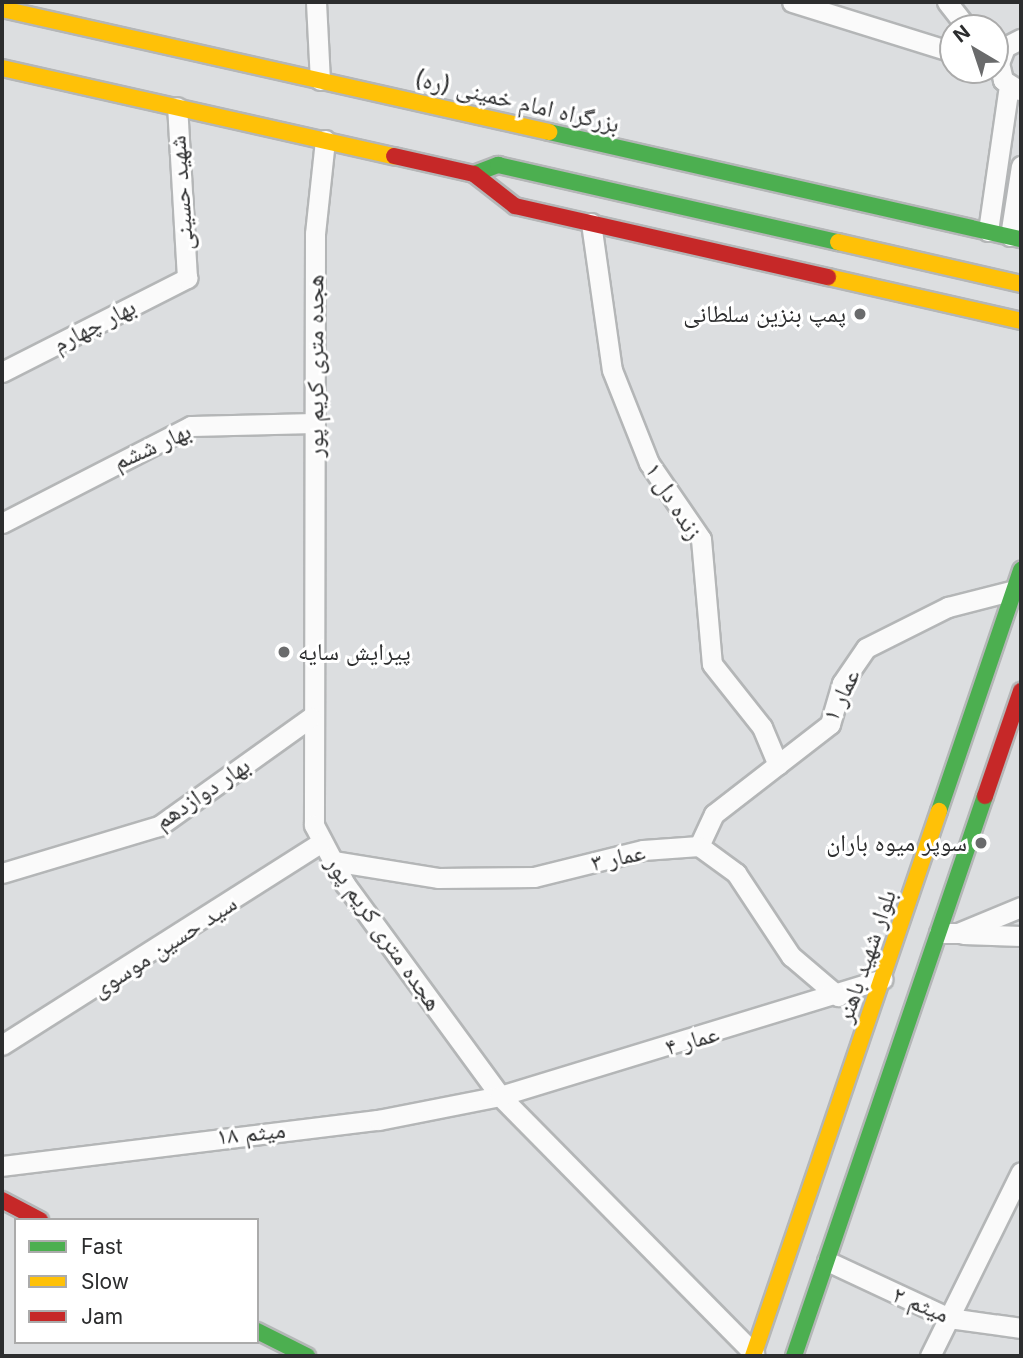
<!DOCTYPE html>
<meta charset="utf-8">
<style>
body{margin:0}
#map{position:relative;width:1023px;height:1358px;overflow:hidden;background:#dcdee0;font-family:Inter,"Noto Naskh Arabic",sans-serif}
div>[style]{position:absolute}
.roads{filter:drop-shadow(2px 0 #b4b6b7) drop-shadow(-2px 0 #b4b6b7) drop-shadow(0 2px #b4b6b7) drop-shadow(0 -2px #b4b6b7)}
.street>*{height:19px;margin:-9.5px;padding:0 9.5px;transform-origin:9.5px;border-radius:9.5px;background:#fafafa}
.fast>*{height:16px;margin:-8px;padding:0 8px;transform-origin:8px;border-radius:8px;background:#4caf50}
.slow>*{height:16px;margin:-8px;padding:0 8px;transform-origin:8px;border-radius:8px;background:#ffc107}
.jam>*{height:16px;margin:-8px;padding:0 8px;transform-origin:8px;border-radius:8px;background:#c62828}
.dots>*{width:19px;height:19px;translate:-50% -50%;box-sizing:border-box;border:4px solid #fff;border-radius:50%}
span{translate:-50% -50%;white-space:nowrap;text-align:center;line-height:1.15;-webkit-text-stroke:6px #fff;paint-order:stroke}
.street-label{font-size:24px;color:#2c2d2e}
.poi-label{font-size:24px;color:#2c2d2e}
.right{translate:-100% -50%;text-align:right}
.left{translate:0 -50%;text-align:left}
.frame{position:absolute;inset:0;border:4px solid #2c2d2e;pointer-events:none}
.legend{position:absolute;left:14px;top:1218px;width:245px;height:126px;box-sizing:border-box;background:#fff;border:2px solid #ababab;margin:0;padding:9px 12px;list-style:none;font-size:21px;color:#2c2d2e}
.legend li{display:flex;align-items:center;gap:14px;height:35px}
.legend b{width:35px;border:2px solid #ababab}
.north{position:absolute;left:939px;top:14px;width:70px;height:70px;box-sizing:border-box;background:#fff;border:2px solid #ababab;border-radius:50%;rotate:321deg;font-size:19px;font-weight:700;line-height:28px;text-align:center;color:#2c2d2e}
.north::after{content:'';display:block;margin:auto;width:24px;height:32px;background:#6a6b6c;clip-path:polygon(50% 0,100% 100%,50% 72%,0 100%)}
</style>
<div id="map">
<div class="roads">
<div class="street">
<div style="left:316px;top:2px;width:78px;rotate:87.1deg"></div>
<div style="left:792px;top:2px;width:169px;rotate:17.3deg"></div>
<div style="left:947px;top:2px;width:33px;rotate:52deg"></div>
<div style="left:1019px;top:90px;width:19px;rotate:-148deg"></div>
<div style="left:1003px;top:80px;width:17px;rotate:-103deg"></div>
<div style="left:999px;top:63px;width:17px;rotate:-69deg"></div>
<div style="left:1005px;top:47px;width:18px;rotate:-27deg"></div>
<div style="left:325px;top:140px;width:95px;rotate:96.1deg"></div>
<div style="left:315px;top:234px;width:591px;rotate:90.1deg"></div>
<div style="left:314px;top:825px;width:67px;rotate:62.3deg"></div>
<div style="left:345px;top:884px;width:263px;rotate:53.8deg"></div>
<div style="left:500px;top:1096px;width:362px;rotate:45.4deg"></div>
<div style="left:591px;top:223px;width:148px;rotate:81.9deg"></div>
<div style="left:612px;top:370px;width:100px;rotate:68.3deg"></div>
<div style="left:649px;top:463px;width:92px;rotate:55.6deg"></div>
<div style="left:701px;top:539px;width:125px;rotate:85deg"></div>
<div style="left:712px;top:664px;width:80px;rotate:51.6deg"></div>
<div style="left:762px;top:727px;width:41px;rotate:67.2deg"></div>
<div style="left:988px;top:231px;width:147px;rotate:-81.8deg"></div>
<div style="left:1010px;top:236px;width:71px;rotate:-81.1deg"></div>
<div style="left:2px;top:372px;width:208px;rotate:-26.9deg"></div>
<div style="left:187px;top:278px;width:171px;rotate:-93.3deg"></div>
<div style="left:2px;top:523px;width:212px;rotate:-27.2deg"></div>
<div style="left:191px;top:426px;width:124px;rotate:-1.4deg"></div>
<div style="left:699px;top:846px;width:35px;rotate:-65deg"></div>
<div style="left:714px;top:814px;width:147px;rotate:-37.8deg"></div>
<div style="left:830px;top:724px;width:43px;rotate:-73.7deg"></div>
<div style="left:842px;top:683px;width:42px;rotate:-55.6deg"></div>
<div style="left:866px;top:648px;width:92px;rotate:-26.6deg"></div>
<div style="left:948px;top:607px;width:68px;rotate:-14.4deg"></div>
<div style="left:333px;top:861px;width:106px;rotate:9.2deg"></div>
<div style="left:438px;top:878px;width:96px;rotate:-0.6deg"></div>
<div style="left:534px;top:877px;width:112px;rotate:-13.9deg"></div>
<div style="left:643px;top:850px;width:56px;rotate:-4.1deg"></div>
<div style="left:699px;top:846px;width:46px;rotate:36.1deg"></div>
<div style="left:736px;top:873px;width:100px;rotate:56.5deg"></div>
<div style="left:791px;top:956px;width:62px;rotate:40.4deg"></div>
<div style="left:2px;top:873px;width:164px;rotate:-16.7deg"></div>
<div style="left:159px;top:826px;width:187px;rotate:-35.6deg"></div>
<div style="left:939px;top:933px;width:19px"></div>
<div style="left:958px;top:933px;width:68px;rotate:-22.4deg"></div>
<div style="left:963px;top:934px;width:58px;rotate:2deg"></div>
<div style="left:2px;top:1045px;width:379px;rotate:-32.4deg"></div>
<div style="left:2px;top:1166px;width:379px;rotate:-7deg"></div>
<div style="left:378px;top:1120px;width:124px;rotate:-11.1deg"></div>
<div style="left:500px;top:1096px;width:400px;rotate:-17deg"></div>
<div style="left:827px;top:1261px;width:135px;rotate:25deg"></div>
<div style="left:949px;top:1318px;width:73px;rotate:7.9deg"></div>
<div style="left:930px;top:1356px;width:205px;rotate:-63.7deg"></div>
</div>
<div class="fast">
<div style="left:549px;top:132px;width:484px;rotate:12.8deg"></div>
<div style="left:474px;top:174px;width:26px;rotate:-21deg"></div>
<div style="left:498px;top:165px;width:349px;rotate:12.8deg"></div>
<div style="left:939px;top:811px;width:255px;rotate:-71.2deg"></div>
<div style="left:257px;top:1331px;width:56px;rotate:26.6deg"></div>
<div style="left:794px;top:1356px;width:592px;rotate:-71.17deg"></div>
</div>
<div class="slow">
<div style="left:2px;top:9px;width:561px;rotate:12.67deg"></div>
<div style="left:2px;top:68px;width:402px;rotate:12.7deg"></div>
<div style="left:838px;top:242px;width:188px;rotate:12.9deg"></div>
<div style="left:828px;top:277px;width:198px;rotate:12.8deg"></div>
<div style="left:753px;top:1356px;width:576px;rotate:-71.16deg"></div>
</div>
<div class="jam">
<div style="left:394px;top:156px;width:82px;rotate:12.7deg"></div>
<div style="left:474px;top:174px;width:52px;rotate:38deg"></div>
<div style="left:515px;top:206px;width:321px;rotate:12.8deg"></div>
<div style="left:985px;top:796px;width:111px;rotate:-71.1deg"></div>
<div style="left:2px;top:1200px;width:43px;rotate:27.8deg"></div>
</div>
</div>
<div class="dots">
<div style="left:860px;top:314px;background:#6a6b6c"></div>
<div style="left:284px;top:652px;background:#6a6b6c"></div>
<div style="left:981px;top:843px;background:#6a6b6c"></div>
</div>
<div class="street-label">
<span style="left:517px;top:101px;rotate:13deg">بزرگراه امام خمینی (ره)</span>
<span style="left:181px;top:193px;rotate:-94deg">شهید حسینی</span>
<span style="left:94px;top:325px;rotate:-27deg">بهار چهارم</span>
<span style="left:315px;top:366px;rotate:-90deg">هجده متری کریم پور</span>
<span style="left:152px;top:446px;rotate:-24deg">بهار ششم</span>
<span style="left:674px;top:501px;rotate:58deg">زنده دل ۱</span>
<span style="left:841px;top:695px;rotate:-64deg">عمار ۱</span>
<span style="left:202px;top:793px;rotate:-34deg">بهار دوازدهم</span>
<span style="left:618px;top:857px;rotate:-12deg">عمار ۳</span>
<span style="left:384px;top:933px;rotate:55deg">هجده متری کریم پور</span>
<span style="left:164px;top:946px;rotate:-33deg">سید حسین موسوی</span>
<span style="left:866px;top:956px;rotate:-71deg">بلوار شهید باهنر</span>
<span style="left:692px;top:1040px;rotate:-16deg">عمار ۴</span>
<span style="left:251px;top:1133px;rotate:-6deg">میثم ۱۸</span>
<span style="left:921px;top:1304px;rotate:23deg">میثم ۲</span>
</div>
<div class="poi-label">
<span class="right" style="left:846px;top:314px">پمپ بنزین سلطانی</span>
<span class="left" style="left:298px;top:652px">پیرایش سایه</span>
<span class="right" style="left:967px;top:843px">سوپر میوه باران</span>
</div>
<div class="frame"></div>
<ul class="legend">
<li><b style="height:9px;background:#4caf50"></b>Fast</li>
<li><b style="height:9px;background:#ffc107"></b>Slow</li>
<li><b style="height:9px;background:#c62828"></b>Jam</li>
</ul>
<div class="north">N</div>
</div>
